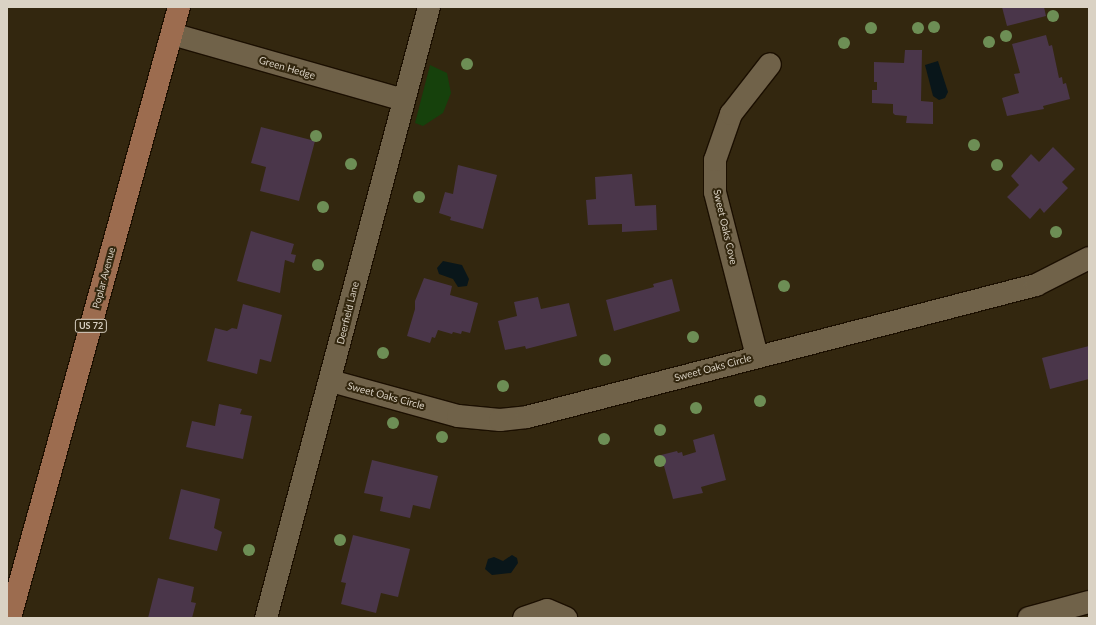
<!DOCTYPE html>
<style>
body{margin:0}
#map{position:relative;width:1096px;height:625px;overflow:hidden;background:#33270f;font-family:Lato,sans-serif}
div>[style]{position:absolute}
.green>*{inset:0;background:#16410c}
.water>*{inset:0;background:#09161a}
.building>*{inset:0;background:#4a364a}
.roads{filter:drop-shadow(1px 0 #1b0f00) drop-shadow(-1px 0 #1b0f00) drop-shadow(0 1px #1b0f00) drop-shadow(0 -1px #1b0f00)}
.street>*{height:22px;margin:-11px;padding:0 11px;transform-origin:11px;border-radius:11px;background:#706249}
.primary>*{height:22px;margin:-11px;padding:0 11px;transform-origin:11px;border-radius:11px;background:#9c6c4f}
.trees>*{width:12px;height:12px;margin:-6px;border-radius:50%;background:#6d8e55}
span{translate:-50% -50%;white-space:nowrap;text-align:center;line-height:1.15;-webkit-text-stroke:4px #33270f;paint-order:stroke}
.shield-label span{padding:1px 3px;background:#33270f;border:1px solid;border-radius:3px;-webkit-text-stroke-width:0}
.shield-label{font-size:9px;color:#dad2c4;font-weight:700}
.street-label{font-size:10px;color:#dad2c4}
.frame{position:absolute;inset:0;border:8px solid #dad2c4;pointer-events:none}
</style>
<div id="map">
<div class="green">
<div style="clip-path:polygon(430px 65px,447px 73px,451px 93px,443px 113px,423px 126px,415px 123px)"></div>
</div>
<div class="water">
<div style="clip-path:polygon(938px 61px,948px 92px,945px 98px,939px 100px,933px 96px,925px 65px)"></div>
<div style="clip-path:polygon(443px 261px,462px 265px,469px 279px,467px 286px,458px 287px,453px 279px,439px 274px,437px 268px)"></div>
<div style="clip-path:polygon(512px 555px,517px 558px,518px 563px,511px 573px,492px 575px,485px 569px,488px 559px,494px 557px,503px 561px)"></div>
</div>
<div class="building">
<div style="clip-path:polygon(1002px 7px,1044px 7px,1046px 16px,1007px 26px)"></div>
<div style="clip-path:polygon(1046px 35px,1049px 46px,1052px 45px,1059px 78px,1062px 77px,1063px 84px,1066px 83px,1070px 99px,1043px 106px,1044px 109px,1007px 116px,1002px 98px,1019px 93px,1014px 74px,1020px 73px,1012px 44px)"></div>
<div style="clip-path:polygon(905px 50px,922px 50px,921px 101px,933px 102px,933px 124px,906px 123px,907px 116px,895px 115px,893px 113px,893px 104px,872px 103px,872px 90px,877px 90px,877px 82px,874px 82px,874px 62px,904px 63px)"></div>
<div style="clip-path:polygon(261px 127px,315px 141px,299px 201px,260px 191px,266px 167px,251px 163px)"></div>
<div style="clip-path:polygon(1053px 147px,1075px 169px,1062px 182px,1068px 188px,1044px 213px,1040px 208px,1030px 219px,1007px 197px,1019px 185px,1011px 176px,1031px 154px,1039px 162px)"></div>
<div style="clip-path:polygon(458px 165px,497px 175px,483px 229px,450px 220px,451px 217px,439px 213px,445px 192px,453px 194px)"></div>
<div style="clip-path:polygon(632px 174px,635px 206px,656px 205px,657px 230px,622px 232px,622px 224px,588px 225px,586px 200px,596px 199px,595px 177px)"></div>
<div style="clip-path:polygon(251px 231px,294px 244px,291px 254px,296px 255px,294px 263px,285px 260px,280px 293px,237px 281px)"></div>
<div style="clip-path:polygon(424px 278px,452px 286px,450px 295px,478px 303px,470px 333px,462px 331px,461px 334px,453px 332px,452px 334px,438px 330px,435px 338px,432px 337px,430px 343px,407px 336px,415px 309px,415px 301px)"></div>
<div style="clip-path:polygon(672px 279px,680px 311px,614px 331px,606px 300px,654px 287px,653px 284px)"></div>
<div style="clip-path:polygon(538px 297px,541px 309px,569px 303px,577px 336px,526px 349px,525px 346px,505px 350px,498px 321px,517px 316px,514px 302px)"></div>
<div style="clip-path:polygon(243px 304px,282px 315px,271px 362px,260px 359px,257px 374px,207px 361px,215px 328px,227px 331px,232px 328px,237px 329px)"></div>
<div style="clip-path:polygon(1089px 346px,1089px 379px,1050px 389px,1042px 358px)"></div>
<div style="clip-path:polygon(219px 404px,242px 409px,240px 414px,252px 416px,243px 459px,186px 447px,192px 421px,215px 426px)"></div>
<div style="clip-path:polygon(714px 434px,726px 480px,701px 487px,703px 493px,673px 499px,661px 455px,677px 451px,678px 453px,682px 452px,683px 456px,696px 452px,693px 440px)"></div>
<div style="clip-path:polygon(372px 460px,438px 476px,430px 509px,413px 505px,410px 518px,380px 511px,383px 497px,364px 493px)"></div>
<div style="clip-path:polygon(181px 489px,220px 499px,214px 528px,222px 532px,217px 551px,169px 539px)"></div>
<div style="clip-path:polygon(353px 535px,410px 549px,398px 597px,381px 593px,376px 613px,341px 604px,346px 583px,341px 582px)"></div>
<div style="clip-path:polygon(158px 578px,194px 587px,191px 602px,196px 603px,192px 618px,148px 618px)"></div>
</div>
<div class="roads">
<div class="street">
<div style="left:172px;top:34px;width:241px;rotate:15.9deg"></div>
<div style="left:757px;top:356px;width:169px;rotate:-104.4deg"></div>
<div style="left:715px;top:192px;width:32px;rotate:-90deg"></div>
<div style="left:715px;top:160px;width:49px;rotate:-70.8deg"></div>
<div style="left:731px;top:114px;width:63px;rotate:-52deg"></div>
<div style="left:331px;top:381px;width:132px;rotate:15.4deg"></div>
<div style="left:458px;top:416px;width:42px;rotate:5.4deg"></div>
<div style="left:500px;top:420px;width:27px;rotate:-6deg"></div>
<div style="left:527px;top:417px;width:526px;rotate:-14.54deg"></div>
<div style="left:1036px;top:285px;width:59px;rotate:-27deg"></div>
<div style="left:266px;top:618px;width:632px;rotate:-75.06deg"></div>
<div style="left:524px;top:618px;width:24px;rotate:-19deg"></div>
<div style="left:547px;top:610px;width:21px;rotate:23deg"></div>
<div style="left:1029px;top:618px;width:62px;rotate:-14.9deg"></div>
</div>
<div class="primary">
<div style="left:10px;top:618px;width:634px;rotate:-74.54deg"></div>
</div>
</div>
<div class="trees">
<div style="left:1053px;top:16px"></div>
<div style="left:934px;top:27px"></div>
<div style="left:871px;top:28px"></div>
<div style="left:918px;top:28px"></div>
<div style="left:1006px;top:36px"></div>
<div style="left:989px;top:42px"></div>
<div style="left:844px;top:43px"></div>
<div style="left:467px;top:64px"></div>
<div style="left:316px;top:136px"></div>
<div style="left:974px;top:145px"></div>
<div style="left:351px;top:164px"></div>
<div style="left:997px;top:165px"></div>
<div style="left:419px;top:197px"></div>
<div style="left:323px;top:207px"></div>
<div style="left:1056px;top:232px"></div>
<div style="left:318px;top:265px"></div>
<div style="left:784px;top:286px"></div>
<div style="left:693px;top:337px"></div>
<div style="left:383px;top:353px"></div>
<div style="left:605px;top:360px"></div>
<div style="left:503px;top:386px"></div>
<div style="left:760px;top:401px"></div>
<div style="left:696px;top:408px"></div>
<div style="left:393px;top:423px"></div>
<div style="left:660px;top:430px"></div>
<div style="left:442px;top:437px"></div>
<div style="left:604px;top:439px"></div>
<div style="left:660px;top:461px"></div>
<div style="left:340px;top:540px"></div>
<div style="left:249px;top:550px"></div>
</div>
<div class="shield-label">
<span style="left:91px;top:326px">US 72</span>
</div>
<div class="street-label">
<span style="left:287px;top:68px;rotate:16deg">Green Hedge</span>
<span style="left:725px;top:227px;rotate:77deg">Sweet Oaks Cove</span>
<span style="left:104px;top:278px;rotate:-75deg">Poplar Avenue</span>
<span style="left:348px;top:313px;rotate:-76deg">Deerfield Lane</span>
<span style="left:713px;top:368px;rotate:-15deg">Sweet Oaks Circle</span>
<span style="left:386px;top:396px;rotate:15deg">Sweet Oaks Circle</span>
</div>
<div class="frame"></div>
</div>
